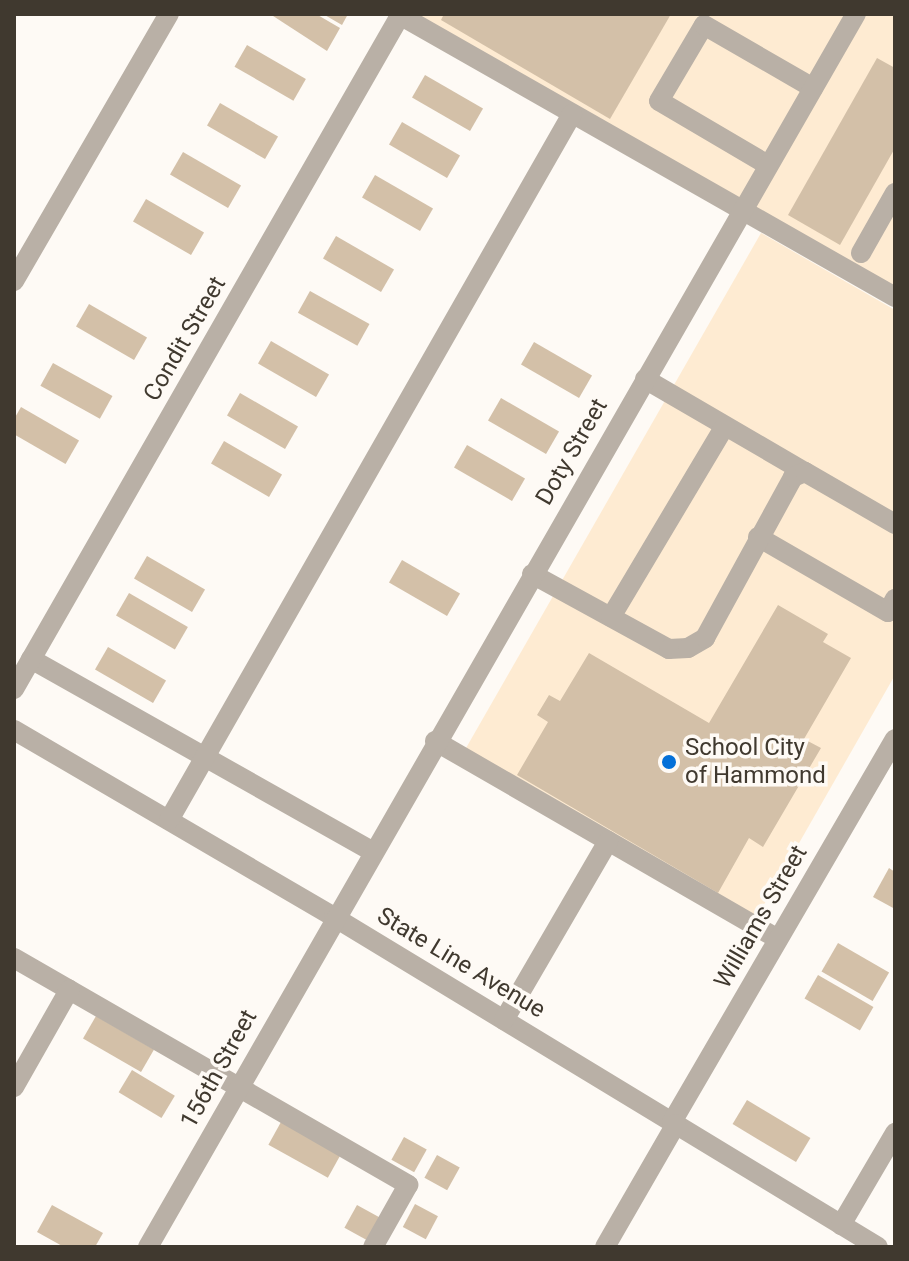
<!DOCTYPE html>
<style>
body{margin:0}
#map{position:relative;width:909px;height:1261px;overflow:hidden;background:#fefaf5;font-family:Roboto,sans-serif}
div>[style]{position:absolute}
.built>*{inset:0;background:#feebd2}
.building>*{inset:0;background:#d3c0a8;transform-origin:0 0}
.minor>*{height:20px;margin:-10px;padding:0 10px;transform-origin:10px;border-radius:10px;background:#b9b0a6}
.dots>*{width:22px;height:22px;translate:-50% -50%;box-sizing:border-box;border:4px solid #fefaf5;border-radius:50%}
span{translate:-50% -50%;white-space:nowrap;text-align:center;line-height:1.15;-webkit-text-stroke:7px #fefaf5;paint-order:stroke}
.street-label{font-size:24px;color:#40392f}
.poi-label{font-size:24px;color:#40392f}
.left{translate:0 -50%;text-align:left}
.frame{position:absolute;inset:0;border:16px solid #40392f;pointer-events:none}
</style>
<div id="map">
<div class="built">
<div style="clip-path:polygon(399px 14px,895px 14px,895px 303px)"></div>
<div style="clip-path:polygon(761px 233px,895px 310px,895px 675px,750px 929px,458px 762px)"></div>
</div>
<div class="building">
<div style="clip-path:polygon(270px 14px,316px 14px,340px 28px,327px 51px)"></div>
<div style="clip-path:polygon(323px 14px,348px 14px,342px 25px)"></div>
<div style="clip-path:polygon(444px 14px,671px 14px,610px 119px,441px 20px)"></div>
<div style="left:247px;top:45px;width:68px;height:25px;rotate:30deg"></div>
<div style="clip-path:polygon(877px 58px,895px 68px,895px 148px,840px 245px,788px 215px)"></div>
<div style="left:425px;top:75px;width:67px;height:26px;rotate:30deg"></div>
<div style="left:220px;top:103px;width:67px;height:26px;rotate:30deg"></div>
<div style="left:402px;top:122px;width:67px;height:26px;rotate:30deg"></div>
<div style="left:183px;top:152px;width:67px;height:26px;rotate:30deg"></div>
<div style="left:375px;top:175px;width:67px;height:26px;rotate:30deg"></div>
<div style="left:146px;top:199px;width:67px;height:26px;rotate:30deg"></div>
<div style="left:336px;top:236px;width:67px;height:26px;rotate:30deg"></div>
<div style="left:310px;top:291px;width:68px;height:25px;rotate:29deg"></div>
<div style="left:89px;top:304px;width:67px;height:26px;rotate:30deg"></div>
<div style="left:271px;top:341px;width:67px;height:26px;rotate:30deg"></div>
<div style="left:534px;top:342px;width:67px;height:26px;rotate:30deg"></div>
<div style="left:53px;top:363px;width:68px;height:26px;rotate:29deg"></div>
<div style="left:240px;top:393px;width:67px;height:26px;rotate:30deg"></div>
<div style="left:501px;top:398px;width:67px;height:26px;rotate:30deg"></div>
<div style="left:21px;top:407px;width:67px;height:27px;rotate:30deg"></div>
<div style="left:224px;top:441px;width:67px;height:26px;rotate:30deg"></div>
<div style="left:467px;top:445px;width:67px;height:26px;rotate:30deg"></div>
<div style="left:147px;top:556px;width:67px;height:26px;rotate:30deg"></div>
<div style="left:402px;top:560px;width:67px;height:26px;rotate:30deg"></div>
<div style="left:129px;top:593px;width:68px;height:26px;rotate:30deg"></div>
<div style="clip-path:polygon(778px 605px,828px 634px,823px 642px,851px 658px,804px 739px,821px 748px,763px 847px,749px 838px,718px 893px,517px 775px,548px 722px,537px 715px,549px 695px,560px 701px,589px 653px,709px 723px)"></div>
<div style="left:108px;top:647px;width:67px;height:26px;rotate:30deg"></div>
<div style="clip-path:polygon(889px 868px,895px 872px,895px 909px,873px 897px)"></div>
<div style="left:838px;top:943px;width:59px;height:33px;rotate:30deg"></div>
<div style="left:818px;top:975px;width:64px;height:27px;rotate:30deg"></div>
<div style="left:96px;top:1016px;width:67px;height:26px;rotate:30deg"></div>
<div style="left:132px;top:1070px;width:50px;height:26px;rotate:31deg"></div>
<div style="left:747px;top:1100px;width:74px;height:28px;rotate:31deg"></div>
<div style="left:281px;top:1122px;width:68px;height:26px;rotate:29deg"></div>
<div style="left:404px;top:1137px;width:26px;height:26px;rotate:29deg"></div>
<div style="left:437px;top:1155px;width:26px;height:26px;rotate:29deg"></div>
<div style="left:415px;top:1204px;width:26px;height:26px;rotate:28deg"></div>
<div style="clip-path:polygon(52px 1205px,103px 1233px,95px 1247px,64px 1247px,37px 1232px)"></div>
<div style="left:357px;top:1205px;width:26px;height:26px;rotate:29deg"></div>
</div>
<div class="minor">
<div style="left:398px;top:14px;width:572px;rotate:29.66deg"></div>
<div style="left:768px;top:165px;width:126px;rotate:-149.6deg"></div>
<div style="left:659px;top:101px;width:88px;rotate:-59.4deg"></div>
<div style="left:704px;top:25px;width:126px;rotate:30deg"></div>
<div style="left:861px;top:253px;width:69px;rotate:-60.5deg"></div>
<div style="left:14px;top:281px;width:309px;rotate:-59.9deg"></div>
<div style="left:645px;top:379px;width:185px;rotate:30.2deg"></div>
<div style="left:758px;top:537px;width:150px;rotate:30deg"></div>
<div style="left:888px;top:612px;width:15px;rotate:-62deg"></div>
<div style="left:532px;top:574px;width:156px;rotate:28.7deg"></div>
<div style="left:669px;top:649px;width:19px;rotate:-3deg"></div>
<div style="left:688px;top:648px;width:20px;rotate:-30deg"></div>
<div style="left:705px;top:638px;width:183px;rotate:-61.3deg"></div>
<div style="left:793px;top:477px;width:13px;rotate:-23deg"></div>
<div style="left:805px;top:472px;width:104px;rotate:30deg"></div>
<div style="left:611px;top:617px;width:222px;rotate:-59.2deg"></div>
<div style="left:31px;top:659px;width:391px;rotate:29.4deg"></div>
<div style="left:14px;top:689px;width:778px;rotate:-60.17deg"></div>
<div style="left:14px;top:730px;width:371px;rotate:30.3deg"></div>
<div style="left:334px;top:917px;width:636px;rotate:31.24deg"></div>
<div style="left:435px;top:741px;width:396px;rotate:30deg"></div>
<div style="left:169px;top:820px;width:813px;rotate:-60.28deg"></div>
<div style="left:14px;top:958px;width:455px;rotate:29.9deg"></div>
<div style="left:408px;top:1185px;width:71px;rotate:119.4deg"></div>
<div style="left:504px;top:1020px;width:207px;rotate:-59.8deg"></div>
<div style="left:14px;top:1087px;width:112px;rotate:-60.4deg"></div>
<div style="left:672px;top:1122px;width:443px;rotate:-59.8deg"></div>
<div style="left:841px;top:1225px;width:107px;rotate:-59.6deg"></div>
<div style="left:148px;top:1247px;width:1422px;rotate:-60.14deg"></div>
<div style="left:605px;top:1247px;width:142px;rotate:-60deg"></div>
</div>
<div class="dots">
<div style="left:669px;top:762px;background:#0470d8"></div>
</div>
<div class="street-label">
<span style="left:185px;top:339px;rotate:-60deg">Condit Street</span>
<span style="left:572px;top:452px;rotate:-60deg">Doty Street</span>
<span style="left:761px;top:917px;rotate:-60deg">Williams Street</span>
<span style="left:461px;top:963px;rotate:31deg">State Line Avenue</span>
<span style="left:219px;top:1069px;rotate:-61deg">156th Street</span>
</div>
<div class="poi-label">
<span class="left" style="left:685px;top:762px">School City<br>of Hammond</span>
</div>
<div class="frame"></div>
</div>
